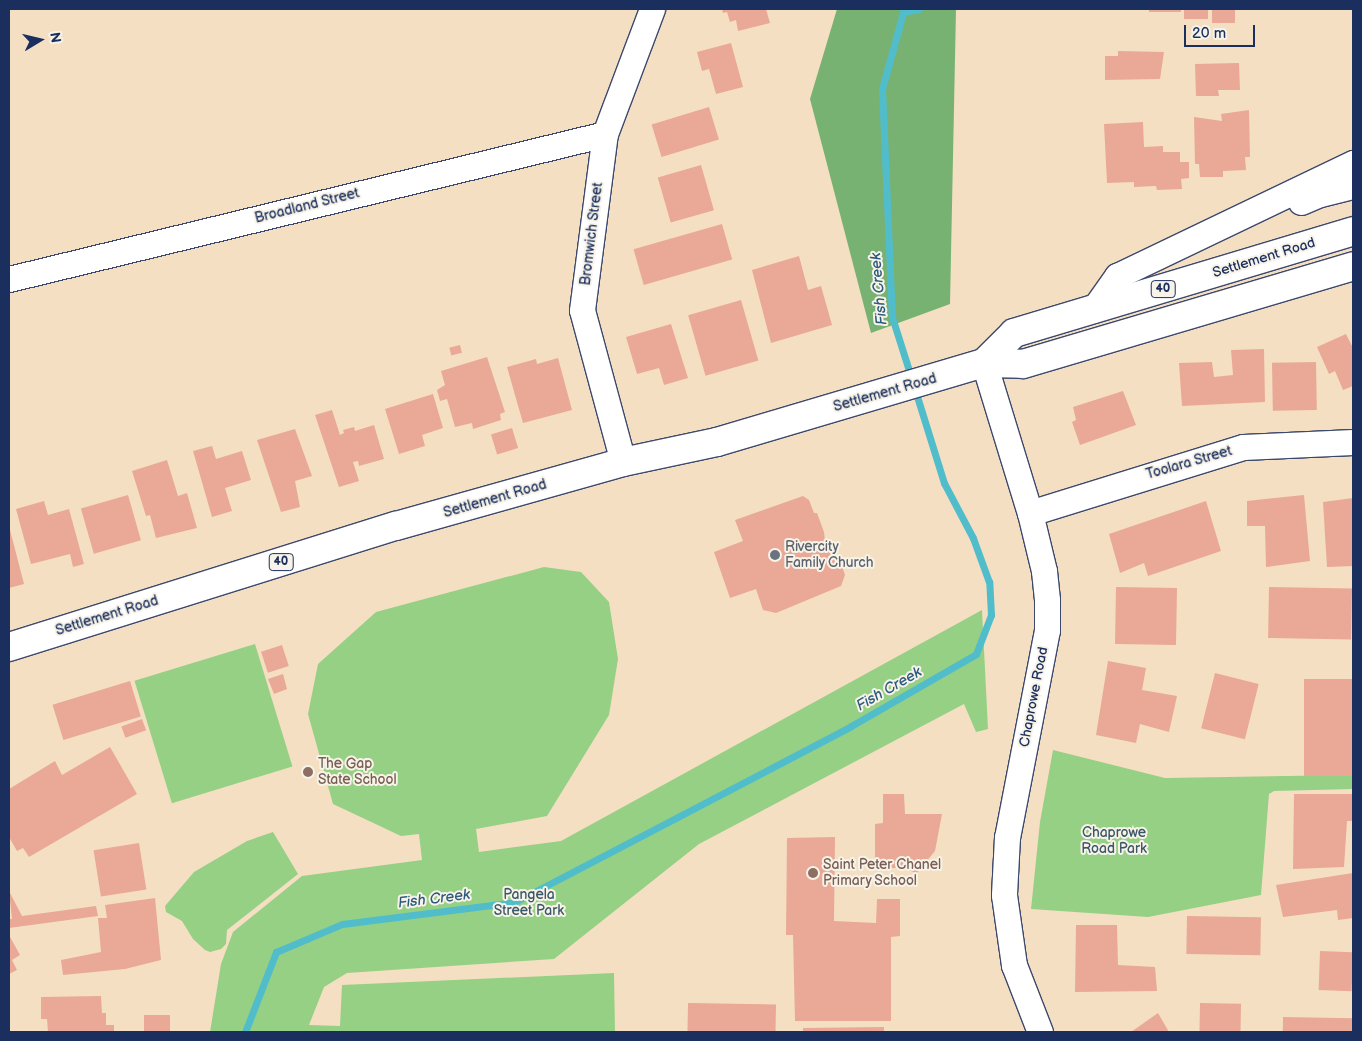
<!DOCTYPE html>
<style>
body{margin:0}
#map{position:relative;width:1362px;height:1041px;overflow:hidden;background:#f4dfc3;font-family:"Balsamiq Sans",sans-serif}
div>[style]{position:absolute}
.green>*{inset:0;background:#96d084;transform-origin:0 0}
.forest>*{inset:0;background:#78b272}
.stream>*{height:7px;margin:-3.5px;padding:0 3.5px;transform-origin:3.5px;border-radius:3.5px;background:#51bdcb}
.building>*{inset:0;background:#e9a996;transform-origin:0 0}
.roads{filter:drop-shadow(1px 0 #3c496d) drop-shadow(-1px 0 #3c496d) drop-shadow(0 1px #3c496d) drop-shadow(0 -1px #3c496d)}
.minor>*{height:25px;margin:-12.5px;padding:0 12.5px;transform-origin:12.5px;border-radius:12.5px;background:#fff}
.primary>*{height:28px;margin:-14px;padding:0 14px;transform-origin:14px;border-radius:14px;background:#fff}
.dots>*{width:14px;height:14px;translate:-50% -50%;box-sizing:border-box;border:2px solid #f7f3e8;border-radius:50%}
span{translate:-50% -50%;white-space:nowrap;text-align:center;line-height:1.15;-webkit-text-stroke:4px #f7f3e8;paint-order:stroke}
.shield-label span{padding:1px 4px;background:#f7f3e8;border:1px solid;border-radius:4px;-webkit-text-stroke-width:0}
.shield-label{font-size:12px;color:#1b2f5e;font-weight:700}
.street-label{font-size:14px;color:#1b2f5e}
.worship-label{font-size:14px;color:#5b616d}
.left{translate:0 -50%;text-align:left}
.education-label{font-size:14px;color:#785e54}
.park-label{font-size:14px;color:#3a5768}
.water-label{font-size:15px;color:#2b5a7f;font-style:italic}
.frame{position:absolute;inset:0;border:10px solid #1b2f5e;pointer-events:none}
.north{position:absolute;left:15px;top:15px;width:50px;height:50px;-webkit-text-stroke:4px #f7f3e8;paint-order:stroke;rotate:81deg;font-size:14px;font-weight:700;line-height:20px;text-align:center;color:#1b2f5e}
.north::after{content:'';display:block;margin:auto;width:18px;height:22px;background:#1b2f5e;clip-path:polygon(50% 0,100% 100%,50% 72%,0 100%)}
.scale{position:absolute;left:1184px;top:25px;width:71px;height:22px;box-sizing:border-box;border:2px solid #1b2f5e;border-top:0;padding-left:6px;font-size:15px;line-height:18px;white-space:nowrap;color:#1b2f5e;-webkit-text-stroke:4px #f7f3e8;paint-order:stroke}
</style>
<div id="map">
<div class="green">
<div style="clip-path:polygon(544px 567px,581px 572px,609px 602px,618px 659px,609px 715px,547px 816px,476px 829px,479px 852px,561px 841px,982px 610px,988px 729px,976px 732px,964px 704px,699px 844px,554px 959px,347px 973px,324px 987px,309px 1025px,340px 1026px,342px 985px,614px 973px,615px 1032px,210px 1032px,221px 964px,233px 932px,302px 876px,422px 860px,419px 834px,401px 836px,333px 804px,308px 714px,318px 664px,376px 612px)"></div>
<div style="left:255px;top:644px;width:128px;height:126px;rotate:73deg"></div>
<div style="clip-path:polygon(1053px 750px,1165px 778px,1353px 775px,1353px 789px,1274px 791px,1269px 794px,1261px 895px,1148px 917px,1031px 909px,1040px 822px)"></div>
<div style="clip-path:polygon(273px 832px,298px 874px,227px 930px,226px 944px,221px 949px,210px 952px,205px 950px,193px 939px,182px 921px,166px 912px,165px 906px,194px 872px,247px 841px)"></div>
</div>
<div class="forest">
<div style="clip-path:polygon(837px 9px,956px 9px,950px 304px,871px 333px,810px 99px)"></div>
</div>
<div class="stream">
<div style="left:904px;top:9px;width:83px;rotate:105.4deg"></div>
<div style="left:882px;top:89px;width:228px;rotate:87.5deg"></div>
<div style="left:892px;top:317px;width:66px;rotate:72.4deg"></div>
<div style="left:903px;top:12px;width:16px;rotate:-11deg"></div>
<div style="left:245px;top:1032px;width:86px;rotate:-68.8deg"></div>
<div style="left:276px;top:952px;width:72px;rotate:-23deg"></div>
<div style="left:342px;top:924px;width:174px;rotate:-7.2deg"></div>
<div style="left:515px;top:902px;width:379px;rotate:-27.6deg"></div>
<div style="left:851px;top:726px;width:144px;rotate:-29.9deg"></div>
<div style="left:976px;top:654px;width:42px;rotate:-69deg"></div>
<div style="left:991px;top:615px;width:33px;rotate:-93deg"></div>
<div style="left:989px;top:582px;width:47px;rotate:-110deg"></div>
<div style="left:973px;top:538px;width:62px;rotate:-117.8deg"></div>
<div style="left:944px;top:483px;width:97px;rotate:-107.3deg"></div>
</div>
<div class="building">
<div style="clip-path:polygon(722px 9px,766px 9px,770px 23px,738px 31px,736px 20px,730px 22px,727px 12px,723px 13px)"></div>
<div style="left:1149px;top:9px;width:32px;height:3px"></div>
<div style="left:1184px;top:9px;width:24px;height:10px"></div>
<div style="left:1212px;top:9px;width:23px;height:14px"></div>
<div style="clip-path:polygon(731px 43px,743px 87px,716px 94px,709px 69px,702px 71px,697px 52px)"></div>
<div style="clip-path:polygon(1118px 51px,1164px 52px,1160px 79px,1105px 80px,1105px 56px,1118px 56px)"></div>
<div style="clip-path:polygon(1239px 63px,1240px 90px,1218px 90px,1219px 96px,1196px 96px,1195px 64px)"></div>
<div style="left:709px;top:107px;width:34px;height:60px;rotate:73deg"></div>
<div style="clip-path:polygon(1249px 110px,1250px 157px,1245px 157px,1246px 170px,1223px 171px,1223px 177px,1200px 177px,1199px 164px,1195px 164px,1194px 117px,1222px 121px,1221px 114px)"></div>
<div style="clip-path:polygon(1143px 122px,1144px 147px,1163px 146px,1163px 152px,1180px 152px,1180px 162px,1189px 162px,1189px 178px,1181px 179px,1182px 189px,1157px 190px,1156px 186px,1134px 187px,1134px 182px,1107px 183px,1104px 124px)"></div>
<div style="left:701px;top:165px;width:47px;height:45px;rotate:74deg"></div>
<div style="left:722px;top:224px;width:37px;height:92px;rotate:74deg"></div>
<div style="clip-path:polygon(799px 256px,808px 290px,821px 286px,832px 325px,771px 343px,752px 270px)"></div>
<div style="left:741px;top:300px;width:63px;height:55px;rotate:74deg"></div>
<div style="clip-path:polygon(671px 324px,688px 378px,664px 385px,659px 368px,637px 374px,626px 337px)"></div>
<div style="clip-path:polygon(1346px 334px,1353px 348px,1353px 386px,1343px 390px,1335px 371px,1329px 374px,1317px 347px)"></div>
<div style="left:460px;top:345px;width:8px;height:11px;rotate:76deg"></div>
<div style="clip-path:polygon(1264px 349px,1265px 402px,1182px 406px,1179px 363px,1212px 362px,1214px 377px,1233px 375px,1231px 350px)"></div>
<div style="clip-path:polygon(487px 357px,505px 412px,500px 414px,501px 420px,473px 429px,472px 423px,455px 427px,447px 399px,440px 401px,437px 390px,445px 385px,441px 371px)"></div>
<div style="clip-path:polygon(558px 358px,572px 410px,523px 423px,507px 367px,536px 359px,537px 364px)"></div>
<div style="left:1316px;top:362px;width:48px;height:44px;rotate:89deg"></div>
<div style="clip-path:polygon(1123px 391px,1136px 425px,1080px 445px,1072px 422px,1076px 420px,1073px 407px)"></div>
<div style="clip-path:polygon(433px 394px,443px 428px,422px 435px,425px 446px,399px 454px,385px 409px)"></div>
<div style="clip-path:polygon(332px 410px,340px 435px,344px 433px,343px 430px,354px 427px,355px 431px,374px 425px,384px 459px,359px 466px,358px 461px,353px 462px,359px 481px,339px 487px,315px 415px)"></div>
<div style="left:512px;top:428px;width:21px;height:22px;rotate:73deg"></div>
<div style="clip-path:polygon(295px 429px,312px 476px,295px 481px,300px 507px,281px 512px,257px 440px)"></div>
<div style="clip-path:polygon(212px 446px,216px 459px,242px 451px,251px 480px,225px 488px,232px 511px,212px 517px,193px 451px)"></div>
<div style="clip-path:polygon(167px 460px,178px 496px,187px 493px,197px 528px,156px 538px,150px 515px,146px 516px,132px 471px)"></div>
<div style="left:128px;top:495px;width:47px;height:49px;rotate:74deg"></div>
<div style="clip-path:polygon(1304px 495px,1310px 561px,1266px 567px,1265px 526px,1247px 526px,1247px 501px)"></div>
<div style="clip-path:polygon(803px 496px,809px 500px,814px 513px,817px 513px,824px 532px,826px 551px,839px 557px,845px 575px,841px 586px,776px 613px,763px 610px,756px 589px,730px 598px,714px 552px,743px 541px,735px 520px)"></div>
<div style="clip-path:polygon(1353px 498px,1353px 566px,1327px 567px,1323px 502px)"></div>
<div style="clip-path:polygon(44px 501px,48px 515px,69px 509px,84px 564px,73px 567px,70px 554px,31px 564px,16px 509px)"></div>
<div style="clip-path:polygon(1206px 501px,1221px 551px,1148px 576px,1144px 563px,1120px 573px,1109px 534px)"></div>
<div style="clip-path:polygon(9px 526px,24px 584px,9px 588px)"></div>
<div style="left:1269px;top:587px;width:83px;height:51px;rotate:1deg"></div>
<div style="left:1177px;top:588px;width:57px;height:61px;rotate:91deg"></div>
<div style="left:282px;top:645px;width:22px;height:22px;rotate:72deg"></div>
<div style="clip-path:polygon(1108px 661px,1146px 668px,1142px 690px,1177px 696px,1169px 732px,1140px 724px,1136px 743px,1096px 735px)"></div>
<div style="left:1215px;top:673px;width:45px;height:57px;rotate:14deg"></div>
<div style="clip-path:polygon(283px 674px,287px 689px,274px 694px,268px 679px)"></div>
<div style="left:1304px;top:679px;width:49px;height:97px"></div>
<div style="left:130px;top:681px;width:37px;height:81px;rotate:73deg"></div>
<div style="left:142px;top:719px;width:12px;height:22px;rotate:70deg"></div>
<div style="clip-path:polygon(110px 747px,137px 794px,29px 857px,23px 848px,17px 851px,9px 837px,9px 789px,55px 761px,62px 775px)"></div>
<div style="clip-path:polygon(883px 794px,904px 794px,905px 814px,942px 814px,935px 851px,916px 874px,907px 868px,875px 868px,875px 824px,883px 823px)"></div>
<div style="clip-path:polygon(1294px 794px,1353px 794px,1353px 821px,1347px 821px,1344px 867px,1293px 869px)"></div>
<div style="clip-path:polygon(835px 837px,834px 921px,876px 923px,877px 899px,900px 899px,900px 936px,891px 937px,891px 1021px,795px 1021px,793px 935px,786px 935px,787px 838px)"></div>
<div style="left:139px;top:843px;width:47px;height:46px;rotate:81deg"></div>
<div style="clip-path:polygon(1353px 873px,1353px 918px,1338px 920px,1337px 910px,1283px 917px,1276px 885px)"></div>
<div style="clip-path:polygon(9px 891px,22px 916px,96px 906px,98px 916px,9px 928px,9px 919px,12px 919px)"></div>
<div style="clip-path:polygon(155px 898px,161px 960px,125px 969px,63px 975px,61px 960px,101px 952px,98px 918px,107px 918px,105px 905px)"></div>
<div style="left:1187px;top:916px;width:74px;height:38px;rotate:1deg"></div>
<div style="clip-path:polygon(1076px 925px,1117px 925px,1118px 965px,1155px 967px,1157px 991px,1075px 992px)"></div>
<div style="clip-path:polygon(9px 935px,20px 955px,12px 960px,17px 970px,9px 974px)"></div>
<div style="left:1320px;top:951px;width:33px;height:39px;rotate:2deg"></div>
<div style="clip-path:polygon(101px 996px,102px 1013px,106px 1013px,106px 1025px,114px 1025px,114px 1032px,48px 1032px,47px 1019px,41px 1019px,41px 997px)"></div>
<div style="left:688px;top:1003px;width:88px;height:29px;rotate:1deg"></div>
<div style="left:1200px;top:1003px;width:41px;height:29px;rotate:1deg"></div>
<div style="clip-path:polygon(1158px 1013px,1169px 1032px,1131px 1032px)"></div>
<div style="left:144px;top:1015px;width:26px;height:17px"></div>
<div style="left:1283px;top:1017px;width:70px;height:15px;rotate:1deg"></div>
<div style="clip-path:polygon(884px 1027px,884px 1032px,803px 1032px,803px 1028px)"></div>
</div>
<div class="roads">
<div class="minor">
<div style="left:1301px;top:202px;width:21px;rotate:-23deg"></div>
<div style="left:1320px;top:194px;width:34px;rotate:-14deg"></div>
<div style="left:9px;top:279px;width:613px;rotate:-13.67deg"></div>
<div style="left:1093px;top:310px;width:42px;rotate:-54.8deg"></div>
<div style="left:1117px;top:276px;width:262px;rotate:-25.6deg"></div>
<div style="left:984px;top:363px;width:157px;rotate:73deg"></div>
<div style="left:1030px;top:513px;width:60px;rotate:76.4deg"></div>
<div style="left:1044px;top:571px;width:29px;rotate:84deg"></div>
<div style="left:1047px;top:600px;width:30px;rotate:90deg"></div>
<div style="left:1047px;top:630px;width:211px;rotate:100.9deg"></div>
<div style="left:1007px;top:837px;width:58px;rotate:93deg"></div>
<div style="left:1004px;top:895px;width:71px;rotate:81.9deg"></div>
<div style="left:1014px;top:965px;width:72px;rotate:68.8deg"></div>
<div style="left:623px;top:462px;width:157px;rotate:-105.1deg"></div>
<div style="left:582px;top:310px;width:177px;rotate:-82.6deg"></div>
<div style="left:605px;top:134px;width:134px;rotate:-69.4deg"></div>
<div style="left:1030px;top:513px;width:223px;rotate:-17.2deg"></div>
<div style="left:1243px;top:447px;width:110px;rotate:-2.6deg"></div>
</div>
<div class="primary">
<div style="left:984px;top:363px;width:42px;rotate:-45deg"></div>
<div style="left:1014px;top:333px;width:354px;rotate:-16.7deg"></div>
<div style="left:9px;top:647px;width:405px;rotate:-17.4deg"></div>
<div style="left:396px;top:526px;width:236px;rotate:-15.7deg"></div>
<div style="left:623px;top:462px;width:96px;rotate:-12deg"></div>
<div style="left:717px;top:442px;width:278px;rotate:-16.5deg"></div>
<div style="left:984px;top:363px;width:39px;rotate:1deg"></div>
<div style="left:1023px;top:364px;width:344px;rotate:-16.5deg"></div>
</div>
</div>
<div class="dots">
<div style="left:775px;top:555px;background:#6b7280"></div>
<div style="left:308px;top:772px;background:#8d6e63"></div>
<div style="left:813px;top:873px;background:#8d6e63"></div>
</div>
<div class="shield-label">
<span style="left:1163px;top:289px">40</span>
<span style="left:281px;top:562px">40</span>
</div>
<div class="street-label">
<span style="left:307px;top:206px;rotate:-14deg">Broadland Street</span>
<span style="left:592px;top:234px;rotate:-83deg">Bromwich Street</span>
<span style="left:1264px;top:258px;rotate:-17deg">Settlement Road</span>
<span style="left:885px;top:393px;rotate:-16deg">Settlement Road</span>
<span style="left:1189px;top:463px;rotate:-16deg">Toolara Street</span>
<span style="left:495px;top:499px;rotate:-16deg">Settlement Road</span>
<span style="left:107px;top:616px;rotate:-17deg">Settlement Road</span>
<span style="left:1034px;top:697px;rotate:-79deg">Chaprowe Road</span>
</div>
<div class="worship-label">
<span class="left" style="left:785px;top:555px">Rivercity<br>Family Church</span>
</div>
<div class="education-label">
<span class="left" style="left:318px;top:772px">The Gap<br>State School</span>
<span class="left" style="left:823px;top:873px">Saint Peter Chanel<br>Primary School</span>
</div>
<div class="park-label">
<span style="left:1114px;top:841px">Chaprowe<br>Road Park</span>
<span style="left:529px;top:903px">Pangela<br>Street Park</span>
</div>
<div class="water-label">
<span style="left:879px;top:289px;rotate:-95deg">Fish Creek</span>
<span style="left:889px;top:689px;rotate:-30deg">Fish Creek</span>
<span style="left:434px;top:899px;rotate:-7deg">Fish Creek</span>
</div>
<div class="frame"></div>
<div class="north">N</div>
<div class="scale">20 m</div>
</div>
